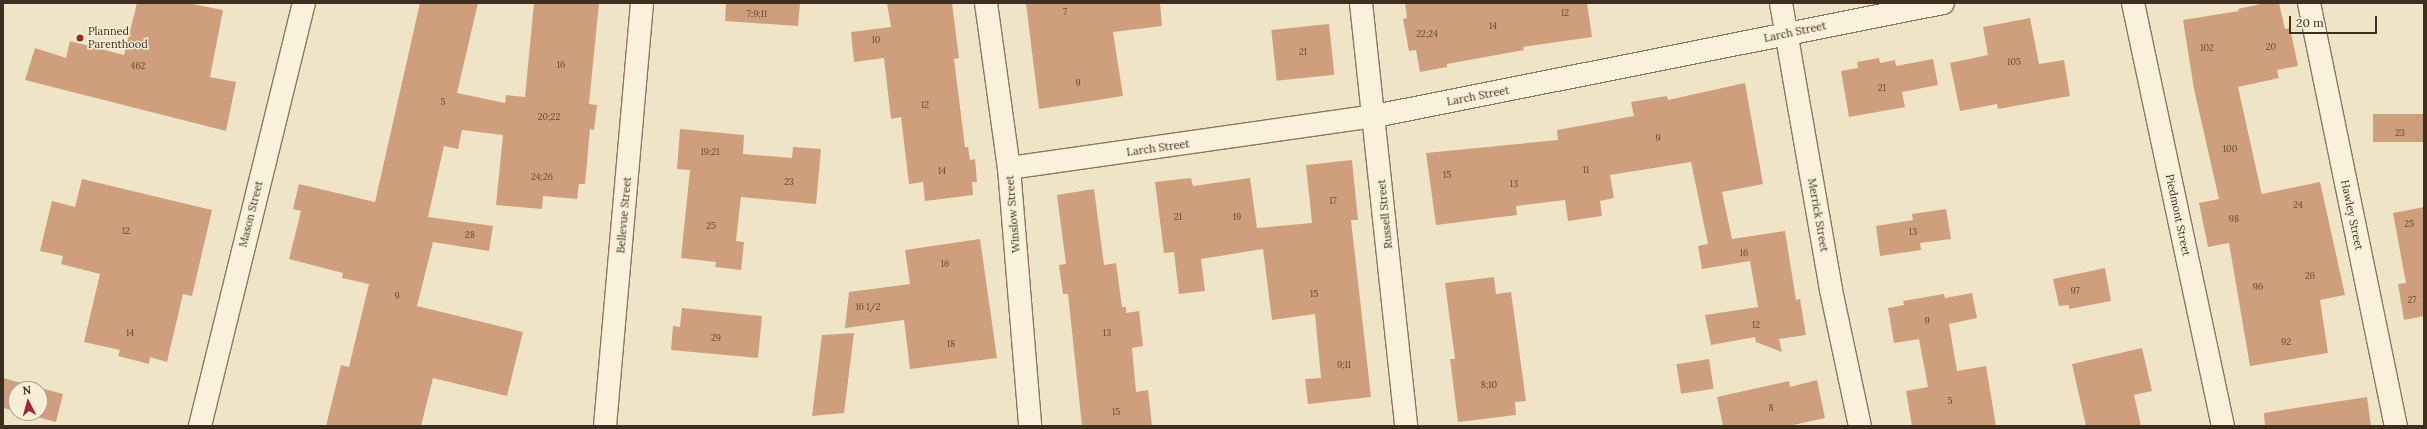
<!DOCTYPE html>
<style>
body{margin:0}
#map{position:relative;width:2427px;height:429px;overflow:hidden;background:#f0e4c8;font-family:Lora,serif}
div>[style]{position:absolute}
.building>*{inset:0;background:#cf9f7d;transform-origin:0 0}
.roads{filter:drop-shadow(1px 0 #8d765c) drop-shadow(-1px 0 #8d765c) drop-shadow(0 1px #8d765c) drop-shadow(0 -1px #8d765c)}
.street>*{height:22px;margin:-11px;padding:0 11px;transform-origin:11px;border-radius:11px;background:#faf1dc}
.secondary>*{height:22px;margin:-11px;padding:0 11px;transform-origin:11px;border-radius:11px;background:#faf1dc}
.dots>*{width:11px;height:11px;translate:-50% -50%;box-sizing:border-box;border:2px solid #f7eed8;border-radius:50%}
span{translate:-50% -50%;white-space:nowrap;text-align:center;line-height:1.15;-webkit-text-stroke:3px #f7eed8;paint-order:stroke}
.number-label{font-size:9px;color:#624a37}
.number-label span{-webkit-text-stroke-width:0}
.poi-label{font-size:11px;color:#3d2e20}
.left{translate:0 -50%;text-align:left}
.street-label{font-size:11px;color:#3d2e20}
.frame{position:absolute;inset:0;border:4px solid #3d2e20;pointer-events:none}
.north{position:absolute;left:8px;top:381px;width:40px;height:40px;box-sizing:border-box;background:#f7eed8;border:1px solid #ada18e;border-radius:50%;rotate:354deg;font-size:11px;font-weight:700;line-height:16px;text-align:center;color:#3d2e20}
.north::after{content:'';display:block;margin:auto;width:14px;height:18px;background:#9e2a2b;clip-path:polygon(50% 0,100% 100%,50% 72%,0 100%)}
.scale{position:absolute;left:2289px;top:16px;width:88px;height:18px;box-sizing:border-box;border:2px solid #3d2e20;border-top:0;padding-left:5px;font-size:12px;line-height:14px;white-space:nowrap;color:#3d2e20;-webkit-text-stroke:3px #f7eed8;paint-order:stroke}
</style>
<div id="map">
<div class="building">
<div style="clip-path:polygon(137px 3px,187px 3px,223px 10px,210px 77px,236px 82px,226px 131px,25px 80px,35px 48px,66px 58px,70px 41px,124px 55px)"></div>
<div style="clip-path:polygon(420px 3px,478px 3px,457px 93px,505px 103px,506px 95px,525px 97px,534px 3px,599px 3px,589px 104px,597px 105px,594px 130px,590px 129px,585px 184px,579px 184px,577px 199px,543px 196px,542px 209px,496px 205px,503px 135px,462px 130px,458px 149px,444px 146px,428px 217px,493px 226px,489px 251px,433px 242px,417px 306px,523px 332px,507px 396px,433px 378px,421px 426px,326px 426px,341px 365px,349px 367px,369px 284px,342px 278px,343px 273px,289px 259px,301px 211px,293px 209px,299px 184px,375px 202px)"></div>
<div style="clip-path:polygon(726px 3px,800px 3px,798px 26px,725px 21px)"></div>
<div style="clip-path:polygon(887px 3px,952px 3px,959px 58px,954px 59px,965px 147px,968px 147px,970px 160px,975px 159px,977px 182px,972px 182px,973px 195px,925px 201px,923px 182px,909px 184px,901px 117px,891px 119px,884px 58px,854px 62px,851px 32px,891px 27px)"></div>
<div style="clip-path:polygon(1026px 3px,1160px 3px,1162px 26px,1113px 32px,1123px 96px,1039px 109px)"></div>
<div style="clip-path:polygon(1405px 3px,1587px 3px,1592px 37px,1523px 47px,1524px 50px,1447px 64px,1447px 67px,1420px 72px,1416px 50px,1409px 51px,1403px 19px,1407px 18px)"></div>
<div style="clip-path:polygon(2265px 3px,2279px 3px,2285px 29px,2290px 28px,2298px 66px,2277px 70px,2279px 78px,2238px 87px,2261px 191px,2262px 194px,2320px 182px,2345px 295px,2320px 300px,2328px 353px,2250px 366px,2229px 243px,2208px 247px,2199px 203px,2219px 199px,2194px 89px,2183px 20px,2239px 11px,2238px 9px)"></div>
<div style="clip-path:polygon(2030px 18px,2039px 64px,2064px 60px,2070px 96px,1998px 109px,1997px 104px,1960px 111px,1950px 63px,1988px 55px,1983px 27px)"></div>
<div style="left:1329px;top:24px;width:51px;height:58px;rotate:84deg"></div>
<div style="clip-path:polygon(1879px 58px,1880px 63px,1895px 60px,1896px 66px,1933px 59px,1938px 85px,1902px 92px,1905px 107px,1849px 117px,1841px 71px,1858px 68px,1857px 62px)"></div>
<div style="clip-path:polygon(1745px 83px,1763px 184px,1722px 192px,1732px 239px,1785px 231px,1796px 300px,1800px 299px,1806px 335px,1779px 339px,1782px 352px,1756px 342px,1755px 337px,1711px 345px,1705px 315px,1758px 307px,1750px 261px,1702px 269px,1698px 246px,1708px 244px,1691px 162px,1610px 175px,1614px 198px,1600px 201px,1602px 216px,1568px 221px,1565px 200px,1516px 206px,1517px 215px,1436px 225px,1426px 153px,1558px 140px,1557px 130px,1634px 116px,1631px 102px,1667px 96px,1668px 100px)"></div>
<div style="left:2424px;top:114px;width:28px;height:51px;rotate:90deg"></div>
<div style="clip-path:polygon(680px 129px,744px 135px,743px 154px,792px 158px,793px 147px,821px 149px,816px 204px,741px 197px,736px 241px,744px 242px,741px 270px,715px 267px,716px 262px,681px 258px,690px 170px,677px 169px)"></div>
<div style="clip-path:polygon(1352px 160px,1358px 220px,1351px 220px,1371px 397px,1308px 404px,1305px 379px,1321px 378px,1315px 314px,1272px 320px,1263px 249px,1201px 259px,1205px 291px,1179px 294px,1174px 252px,1164px 253px,1155px 182px,1191px 178px,1193px 186px,1250px 178px,1257px 228px,1312px 223px,1306px 165px)"></div>
<div style="clip-path:polygon(82px 179px,212px 210px,192px 296px,183px 294px,167px 362px,150px 357px,149px 364px,118px 356px,120px 350px,84px 342px,100px 274px,61px 264px,63px 256px,40px 251px,52px 201px,75px 207px)"></div>
<div style="clip-path:polygon(1094px 189px,1104px 265px,1116px 263px,1122px 307px,1126px 307px,1126px 313px,1139px 311px,1143px 346px,1132px 348px,1136px 392px,1148px 390px,1152px 426px,1082px 426px,1068px 294px,1063px 294px,1059px 265px,1066px 264px,1057px 195px)"></div>
<div style="clip-path:polygon(2424px 207px,2424px 316px,2404px 320px,2398px 284px,2406px 283px,2393px 213px)"></div>
<div style="clip-path:polygon(1946px 209px,1951px 239px,1920px 243px,1921px 250px,1880px 256px,1876px 226px,1913px 220px,1912px 214px)"></div>
<div style="clip-path:polygon(980px 239px,997px 358px,910px 369px,904px 320px,845px 328px,849px 292px,910px 284px,905px 250px)"></div>
<div style="clip-path:polygon(2105px 268px,2111px 301px,2069px 309px,2069px 305px,2059px 306px,2053px 279px)"></div>
<div style="clip-path:polygon(1494px 277px,1496px 294px,1511px 292px,1526px 401px,1515px 402px,1516px 415px,1458px 422px,1450px 359px,1455px 359px,1445px 283px)"></div>
<div style="clip-path:polygon(1972px 293px,1977px 318px,1949px 324px,1957px 371px,1986px 366px,1996px 426px,1912px 426px,1906px 391px,1928px 387px,1919px 339px,1894px 343px,1888px 308px,1904px 305px,1903px 301px,1944px 294px,1945px 298px)"></div>
<div style="clip-path:polygon(682px 308px,762px 316px,758px 358px,671px 350px,673px 326px,680px 327px)"></div>
<div style="clip-path:polygon(854px 333px,844px 413px,812px 416px,822px 335px)"></div>
<div style="clip-path:polygon(2142px 348px,2152px 391px,2134px 395px,2141px 426px,2086px 426px,2072px 364px)"></div>
<div style="left:1709px;top:359px;width:30px;height:33px;rotate:81deg"></div>
<div style="clip-path:polygon(3px 378px,63px 394px,56px 422px,22px 413px,40px 413px,40px 389px,16px 389px,16px 411px,3px 408px)"></div>
<div style="clip-path:polygon(1817px 380px,1825px 418px,1789px 426px,1723px 426px,1717px 397px,1789px 381px,1790px 387px)"></div>
<div style="clip-path:polygon(2367px 397px,2371px 426px,2265px 426px,2264px 413px)"></div>
</div>
<div class="roads">
<div class="street">
<div style="left:986px;top:3px;width:167px;rotate:82.1deg"></div>
<div style="left:1009px;top:168px;width:259px;rotate:85.3deg"></div>
<div style="left:1361px;top:3px;width:425px;rotate:83.9deg"></div>
<div style="left:1781px;top:3px;width:291px;rotate:80.1deg"></div>
<div style="left:1831px;top:290px;width:139px;rotate:78deg"></div>
<div style="left:2309px;top:3px;width:432px;rotate:78.4deg"></div>
<div style="left:1009px;top:168px;width:370px;rotate:-8.1deg"></div>
<div style="left:1375px;top:116px;width:579px;rotate:-11.25deg"></div>
<div style="left:200px;top:426px;width:436px;rotate:-76.2deg"></div>
<div style="left:605px;top:426px;width:425px;rotate:-85deg"></div>
</div>
<div class="secondary">
<div style="left:2133px;top:3px;width:432px;rotate:78deg"></div>
</div>
</div>
<div class="dots">
<div style="left:80px;top:38px;background:#9e2a2b"></div>
</div>
<div class="number-label">
<span style="left:1065px;top:12px">7</span>
<span style="left:1565px;top:13px">12</span>
<span style="left:757px;top:14px">7;9;11</span>
<span style="left:1493px;top:26px">14</span>
<span style="left:1427px;top:34px">22;24</span>
<span style="left:876px;top:40px">10</span>
<span style="left:2271px;top:47px">20</span>
<span style="left:2207px;top:48px">102</span>
<span style="left:1303px;top:52px">21</span>
<span style="left:2014px;top:62px">105</span>
<span style="left:561px;top:65px">16</span>
<span style="left:138px;top:66px">462</span>
<span style="left:1078px;top:83px">9</span>
<span style="left:1882px;top:88px">21</span>
<span style="left:443px;top:102px">5</span>
<span style="left:925px;top:105px">12</span>
<span style="left:549px;top:117px">20;22</span>
<span style="left:2400px;top:133px">23</span>
<span style="left:1658px;top:138px">9</span>
<span style="left:2230px;top:149px">100</span>
<span style="left:710px;top:152px">19;21</span>
<span style="left:1586px;top:170px">11</span>
<span style="left:942px;top:171px">14</span>
<span style="left:1447px;top:175px">15</span>
<span style="left:542px;top:177px">24;26</span>
<span style="left:789px;top:182px">23</span>
<span style="left:1514px;top:184px">13</span>
<span style="left:1333px;top:201px">17</span>
<span style="left:2298px;top:205px">24</span>
<span style="left:1178px;top:217px">21</span>
<span style="left:1237px;top:217px">19</span>
<span style="left:2234px;top:219px">98</span>
<span style="left:2409px;top:224px">25</span>
<span style="left:711px;top:226px">25</span>
<span style="left:126px;top:231px">12</span>
<span style="left:1913px;top:232px">13</span>
<span style="left:470px;top:235px">28</span>
<span style="left:1744px;top:253px">16</span>
<span style="left:945px;top:264px">16</span>
<span style="left:2310px;top:276px">26</span>
<span style="left:2258px;top:287px">96</span>
<span style="left:2075px;top:291px">97</span>
<span style="left:1314px;top:294px">15</span>
<span style="left:397px;top:296px">9</span>
<span style="left:2412px;top:300px">27</span>
<span style="left:868px;top:307px">16 1/2</span>
<span style="left:1927px;top:321px">9</span>
<span style="left:1756px;top:325px">12</span>
<span style="left:130px;top:333px">14</span>
<span style="left:1107px;top:333px">13</span>
<span style="left:716px;top:338px">29</span>
<span style="left:2286px;top:342px">92</span>
<span style="left:951px;top:344px">18</span>
<span style="left:1344px;top:365px">9;11</span>
<span style="left:1489px;top:385px">8;10</span>
<span style="left:1950px;top:401px">5</span>
<span style="left:1771px;top:408px">8</span>
<span style="left:1116px;top:412px">15</span>
</div>
<div class="poi-label">
<span class="left" style="left:88px;top:38px">Planned<br>Parenthood</span>
</div>
<div class="street-label">
<span style="left:1795px;top:32px;rotate:-12deg">Larch Street</span>
<span style="left:1478px;top:96px;rotate:-11deg">Larch Street</span>
<span style="left:1158px;top:148px;rotate:-8deg">Larch Street</span>
<span style="left:251px;top:214px;rotate:-76deg">Mason Street</span>
<span style="left:1013px;top:214px;rotate:-95deg">Winslow Street</span>
<span style="left:1385px;top:214px;rotate:-96deg">Russell Street</span>
<span style="left:624px;top:215px;rotate:-85deg">Bellevue Street</span>
<span style="left:1818px;top:215px;rotate:80deg">Merrick Street</span>
<span style="left:2178px;top:215px;rotate:78deg">Piedmont Street</span>
<span style="left:2352px;top:215px;rotate:78deg">Hawley Street</span>
</div>
<div class="frame"></div>
<div class="north">N</div>
<div class="scale">20 m</div>
</div>
